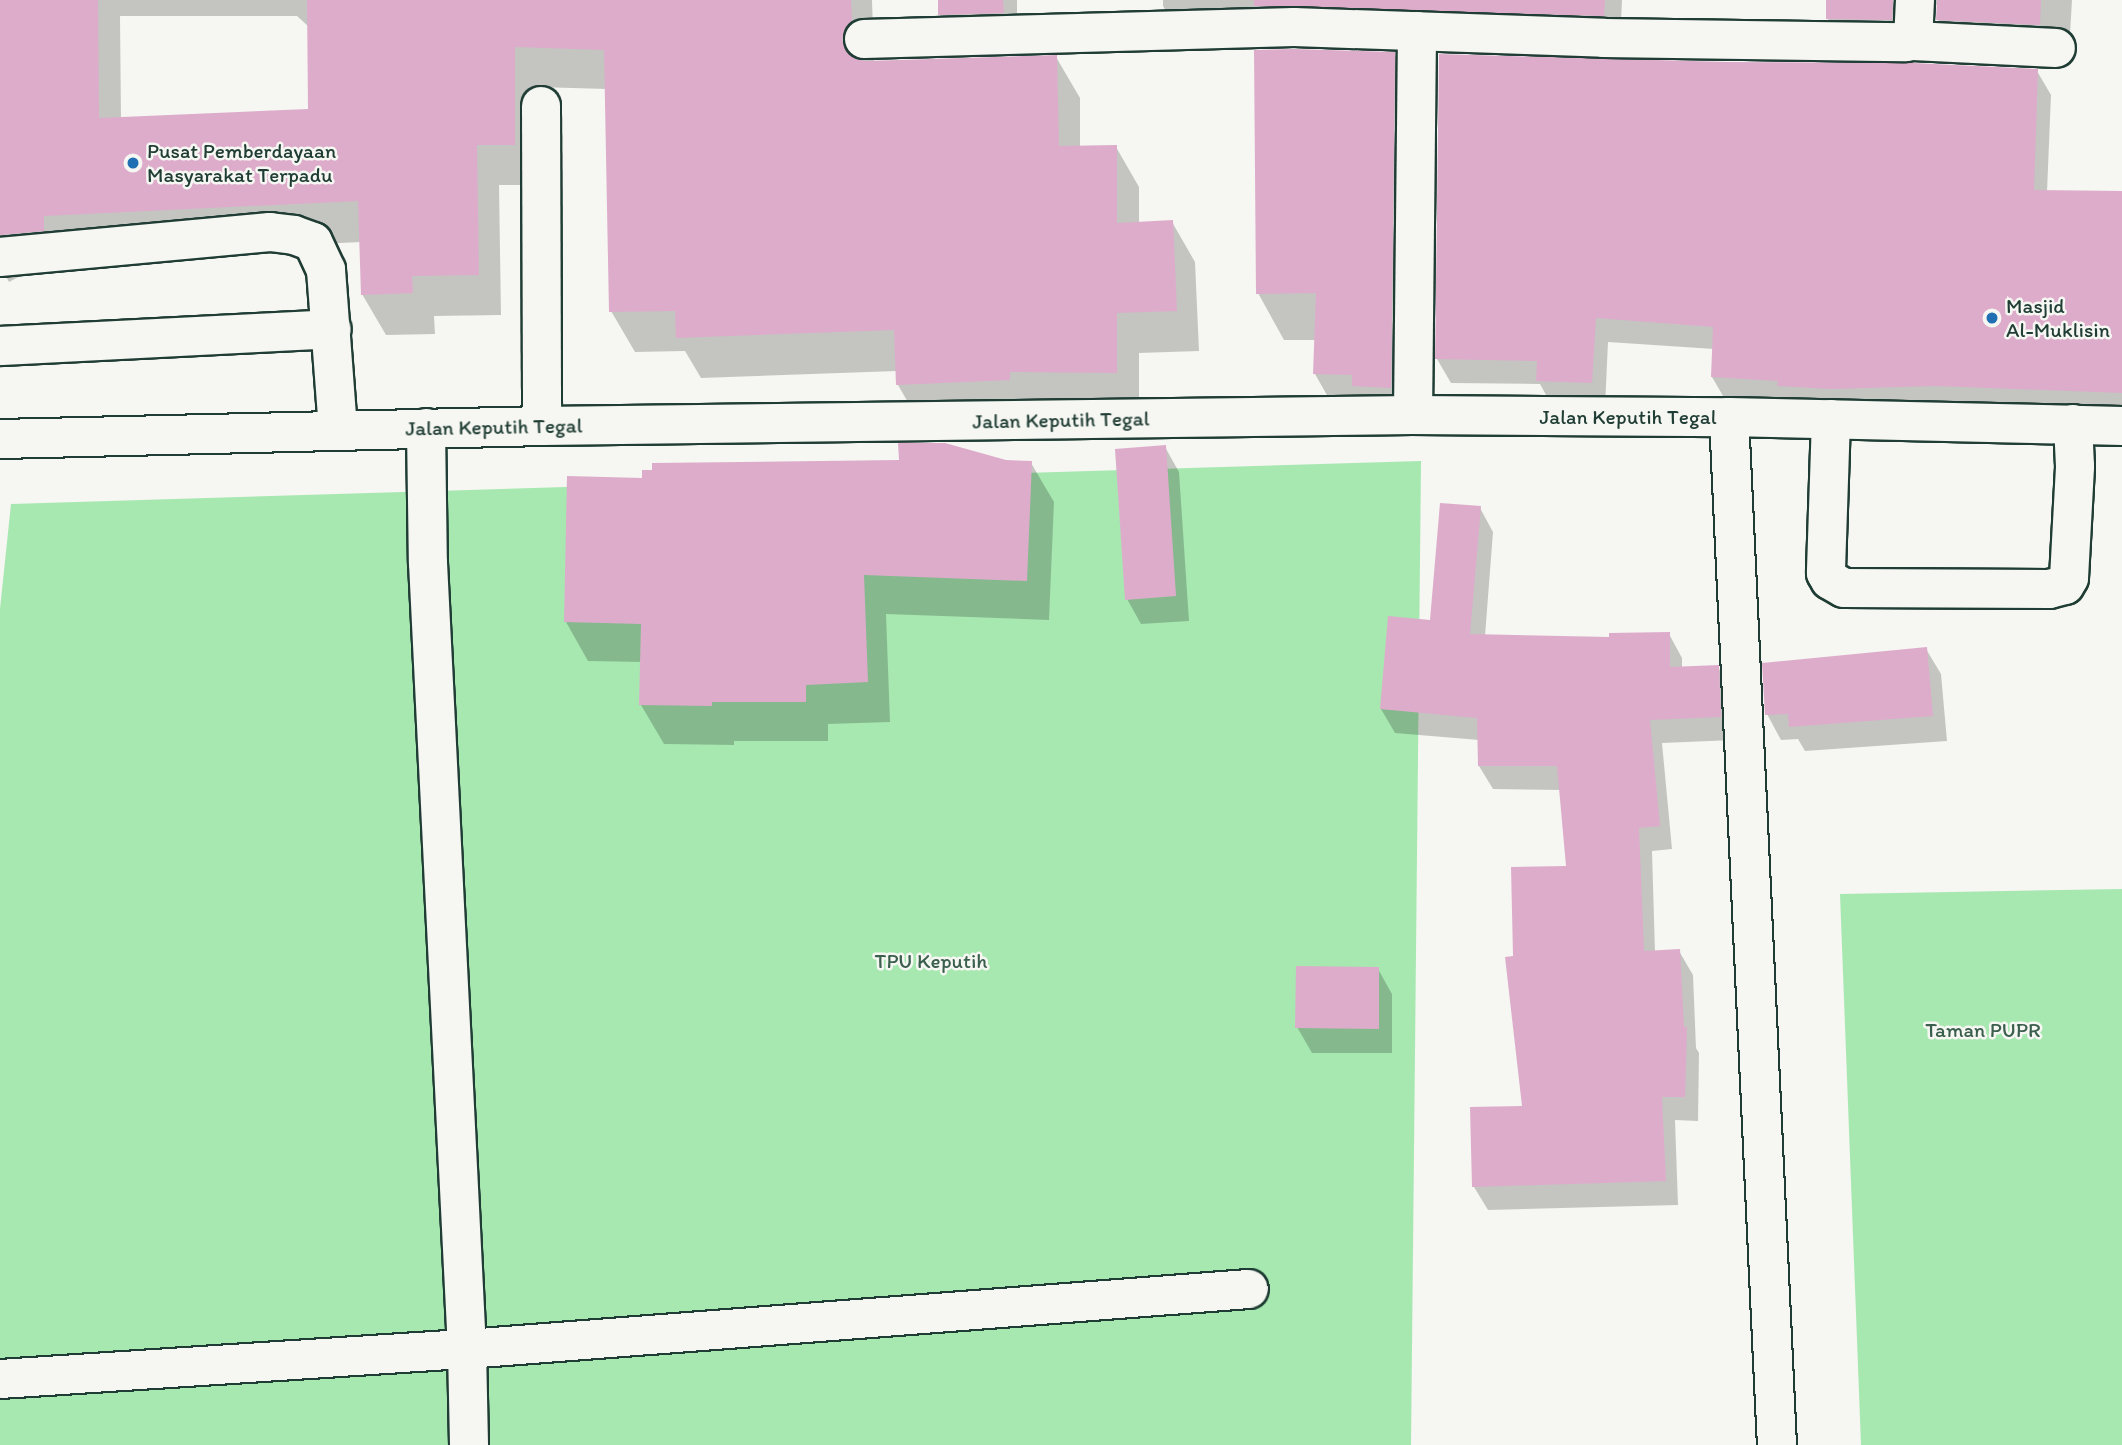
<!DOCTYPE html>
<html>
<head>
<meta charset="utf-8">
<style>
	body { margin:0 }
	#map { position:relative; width:2122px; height:1445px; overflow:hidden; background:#f6f6f2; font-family:Itim,sans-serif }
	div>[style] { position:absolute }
	.green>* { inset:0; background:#a7e8b1 }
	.shadow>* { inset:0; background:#0003 }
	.building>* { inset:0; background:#ddaccb }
	.roads { filter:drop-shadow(2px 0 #1f3d34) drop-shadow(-2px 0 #1f3d34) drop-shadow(0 2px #1f3d34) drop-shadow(0 -2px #1f3d34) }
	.minor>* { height:38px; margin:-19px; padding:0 19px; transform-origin:19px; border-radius:19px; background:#f6f6f2 }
	.major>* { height:38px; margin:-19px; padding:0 19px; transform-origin:19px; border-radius:19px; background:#f6f6f2 }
	.dots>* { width:19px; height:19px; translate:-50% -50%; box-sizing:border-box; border:4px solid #f6f6f2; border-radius:50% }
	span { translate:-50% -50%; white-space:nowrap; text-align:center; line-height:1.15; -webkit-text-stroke:5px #f6f6f2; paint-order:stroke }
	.poi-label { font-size:21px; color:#1f3d34 }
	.left { translate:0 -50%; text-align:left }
	.street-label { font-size:21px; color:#1f3d34 }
	.park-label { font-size:21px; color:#3a5f4d }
</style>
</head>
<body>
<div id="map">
	<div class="green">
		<i style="clip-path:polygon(1421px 461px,1411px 1445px,0 1445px,0 609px,11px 504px)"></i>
		<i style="clip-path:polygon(2122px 889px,2122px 1445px,1861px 1445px,1840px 894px)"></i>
	</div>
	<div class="shadow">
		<i style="clip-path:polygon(evenodd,0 0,872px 0,874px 62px,1056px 57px,1080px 98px,1080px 147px,1116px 147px,1139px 187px,1139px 223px,1172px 222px,1195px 262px,1199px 351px,1139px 353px,1139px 413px,921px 425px,898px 385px,897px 371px,701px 378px,685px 351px,635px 352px,611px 311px,607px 89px,537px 87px,538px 185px,499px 185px,501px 315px,434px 316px,435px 334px,386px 335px,362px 294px,361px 242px,67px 256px,67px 271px,22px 275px,9px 282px,0 265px,0 0,120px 16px,297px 16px,309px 27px,310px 111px,121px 119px,120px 16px)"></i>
		<i style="clip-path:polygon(940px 0,1017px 0,1017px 38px,955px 40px,940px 15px)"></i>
		<i style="clip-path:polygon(1163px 0,1622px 0,1620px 44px,1180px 34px,1163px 6px)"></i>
		<i style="clip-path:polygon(1827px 0,2072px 0,2069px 51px,1952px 45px,1938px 20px,1937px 5px,1931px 3px,1906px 45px,1842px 44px,1828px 19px)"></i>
		<i style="clip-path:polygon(1394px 54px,1421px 101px,1417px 434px,1341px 420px,1315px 374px,1316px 340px,1284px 340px,1258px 293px)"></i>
		<i style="clip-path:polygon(2037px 71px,2051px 95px,2047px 192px,2122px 193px,2122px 416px,1726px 401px,1712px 377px,1714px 349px,1608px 342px,1605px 407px,1551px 404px,1540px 384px,1451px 383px,1437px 359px)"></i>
		<i style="clip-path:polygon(1165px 447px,1179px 472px,1189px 621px,1141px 624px,1127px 599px)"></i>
		<i style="clip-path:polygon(1006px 462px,1031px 463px,1054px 502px,1049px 620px,886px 614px,890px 722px,828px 724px,828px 741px,734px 741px,734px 745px,664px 744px,641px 705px,642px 662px,588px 661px,566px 622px,644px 479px)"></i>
		<i style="clip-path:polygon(1480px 508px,1493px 532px,1485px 636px,1611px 639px,1669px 634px,1682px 658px,1682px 668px,1718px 667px,1731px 691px,1734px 740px,1662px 743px,1672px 849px,1652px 851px,1655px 952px,1679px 951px,1693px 975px,1696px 1048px,1699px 1053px,1698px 1121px,1675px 1120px,1678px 1205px,1488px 1210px,1474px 1187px,1523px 1108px,1515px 958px,1568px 867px,1561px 790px,1493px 789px,1479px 766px,1479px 740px,1395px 733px,1381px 709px,1431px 622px)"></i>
		<i style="clip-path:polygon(1926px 649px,1941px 674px,1947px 741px,1805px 751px,1798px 739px,1781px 740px,1767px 714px)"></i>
		<i style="clip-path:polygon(1378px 969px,1392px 994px,1392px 1053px,1312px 1053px,1297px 1027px)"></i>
	</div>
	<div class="building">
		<i style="clip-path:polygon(0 0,98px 0,99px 118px,308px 109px,307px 0,851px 0,852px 21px,845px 29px,842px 40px,846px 51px,854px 58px,865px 61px,1057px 55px,1059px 146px,1117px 145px,1117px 223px,1173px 220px,1177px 311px,1117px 313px,1117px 373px,1010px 372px,1010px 380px,896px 385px,894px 330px,676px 338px,675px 311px,609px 312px,604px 50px,515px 47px,515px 145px,477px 145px,479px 275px,412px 276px,413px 293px,361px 295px,358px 201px,44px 216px,44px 231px,0 235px)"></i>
		<i style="clip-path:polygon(938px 0,1003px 0,1004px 13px,938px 15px)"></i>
		<i style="clip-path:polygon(1254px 0,1605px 0,1604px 16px,1254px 6px)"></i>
		<i style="clip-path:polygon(1826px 0,1893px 0,1892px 20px,1826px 19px)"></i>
		<i style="clip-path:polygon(1937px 0,2041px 0,2040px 25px,1936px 20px)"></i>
		<i style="clip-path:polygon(1294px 49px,1395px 52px,1391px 388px,1352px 386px,1352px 375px,1313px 374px,1316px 293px,1256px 294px,1254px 50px)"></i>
		<i style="clip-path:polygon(1439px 54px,1727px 62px,1914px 63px,2038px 69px,2034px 190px,2122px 191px,2122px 393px,1936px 386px,1831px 389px,1777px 386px,1778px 381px,1711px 377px,1713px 327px,1596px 318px,1592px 383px,1536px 381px,1537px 361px,1435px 359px)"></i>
		<i style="clip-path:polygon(898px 443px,945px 443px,1006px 460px,1032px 461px,1027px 581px,864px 575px,868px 682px,806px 685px,806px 702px,712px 702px,712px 706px,639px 705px,641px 624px,564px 622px,567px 476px,642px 478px,642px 470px,652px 470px,652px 463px,899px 460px)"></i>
		<i style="clip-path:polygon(1166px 445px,1176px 596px,1125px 600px,1115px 449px)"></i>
		<i style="clip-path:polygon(1440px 503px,1481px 506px,1470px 634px,1609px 637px,1609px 633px,1670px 632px,1670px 667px,1719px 665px,1721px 717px,1650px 720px,1660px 826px,1639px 828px,1644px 951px,1680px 949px,1684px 1027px,1687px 1027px,1685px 1097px,1662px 1097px,1666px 1181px,1472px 1187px,1470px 1107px,1522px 1106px,1505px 957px,1513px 956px,1511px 867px,1566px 866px,1557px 766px,1478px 766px,1477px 718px,1380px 709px,1388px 616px,1430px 620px)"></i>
		<i style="clip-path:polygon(1927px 647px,1933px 716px,1789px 727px,1788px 714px,1765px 715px,1762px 663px)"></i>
		<i style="clip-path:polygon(1296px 966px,1379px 967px,1379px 1029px,1295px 1028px)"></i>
	</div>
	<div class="roads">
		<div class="minor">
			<i style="left:864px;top:39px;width:430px;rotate:-1.6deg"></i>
			<i style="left:1294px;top:27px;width:310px;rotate:2deg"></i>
			<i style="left:1604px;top:38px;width:302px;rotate:0.8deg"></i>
			<i style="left:1906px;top:42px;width:7px;rotate:-8deg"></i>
			<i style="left:1913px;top:41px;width:41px;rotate:-87.2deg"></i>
			<i style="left:1913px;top:41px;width:143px;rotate:2.8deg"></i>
			<i style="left:541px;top:106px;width:320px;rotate:89.8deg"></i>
			<i style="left:0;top:257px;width:271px;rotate:-5.3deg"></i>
			<i style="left:270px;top:232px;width:24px;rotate:7deg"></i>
			<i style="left:294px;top:235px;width:20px;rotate:20deg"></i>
			<i style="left:313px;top:242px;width:31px;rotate:65deg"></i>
			<i style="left:326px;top:270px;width:161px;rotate:85.7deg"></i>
			<i style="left:0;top:346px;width:332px;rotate:-2.9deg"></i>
			<i style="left:1413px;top:415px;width:384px;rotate:-89.4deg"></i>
			<i style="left:1729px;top:417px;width:1029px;rotate:87.33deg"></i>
			<i style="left:1831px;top:419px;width:154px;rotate:91.9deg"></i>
			<i style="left:1826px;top:573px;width:8px;rotate:60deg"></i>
			<i style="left:1830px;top:580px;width:16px;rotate:30deg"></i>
			<i style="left:1844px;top:588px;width:205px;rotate:0.3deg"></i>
			<i style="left:2049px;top:589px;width:16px;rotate:-14deg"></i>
			<i style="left:2065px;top:585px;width:8px;rotate:-60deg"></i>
			<i style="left:2069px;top:578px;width:112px;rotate:-86.9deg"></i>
			<i style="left:2075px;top:466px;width:42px;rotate:-92.7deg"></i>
			<i style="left:426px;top:428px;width:135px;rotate:89.2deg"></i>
			<i style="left:428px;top:563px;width:787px;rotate:87.16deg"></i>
			<i style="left:467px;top:1349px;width:96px;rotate:88.8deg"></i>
			<i style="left:0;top:1379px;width:468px;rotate:-3.7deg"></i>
			<i style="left:467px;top:1349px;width:784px;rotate:-4.39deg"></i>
		</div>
		<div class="major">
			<i style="left:0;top:439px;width:542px;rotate:-1.37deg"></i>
			<i style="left:542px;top:426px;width:871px;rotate:-0.72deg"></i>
			<i style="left:1413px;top:415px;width:316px;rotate:0.4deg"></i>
			<i style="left:1729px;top:417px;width:393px;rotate:1.3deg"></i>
		</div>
	</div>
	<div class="dots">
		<i style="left:133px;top:163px;background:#1f6fb2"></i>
		<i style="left:1992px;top:318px;background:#1f6fb2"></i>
	</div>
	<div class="poi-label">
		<span class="left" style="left:147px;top:163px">Pusat Pemberdayaan<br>Masyarakat Terpadu</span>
		<span class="left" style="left:2006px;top:318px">Masjid<br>Al-Muklisin</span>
	</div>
	<div class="street-label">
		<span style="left:1628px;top:417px">Jalan Keputih Tegal</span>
		<span style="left:1061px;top:420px;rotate:-1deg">Jalan Keputih Tegal</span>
		<span style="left:494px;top:427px;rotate:-1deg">Jalan Keputih Tegal</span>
	</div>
	<div class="park-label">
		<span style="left:931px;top:961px">TPU Keputih</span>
		<span style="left:1983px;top:1030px">Taman PUPR</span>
	</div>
</div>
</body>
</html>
